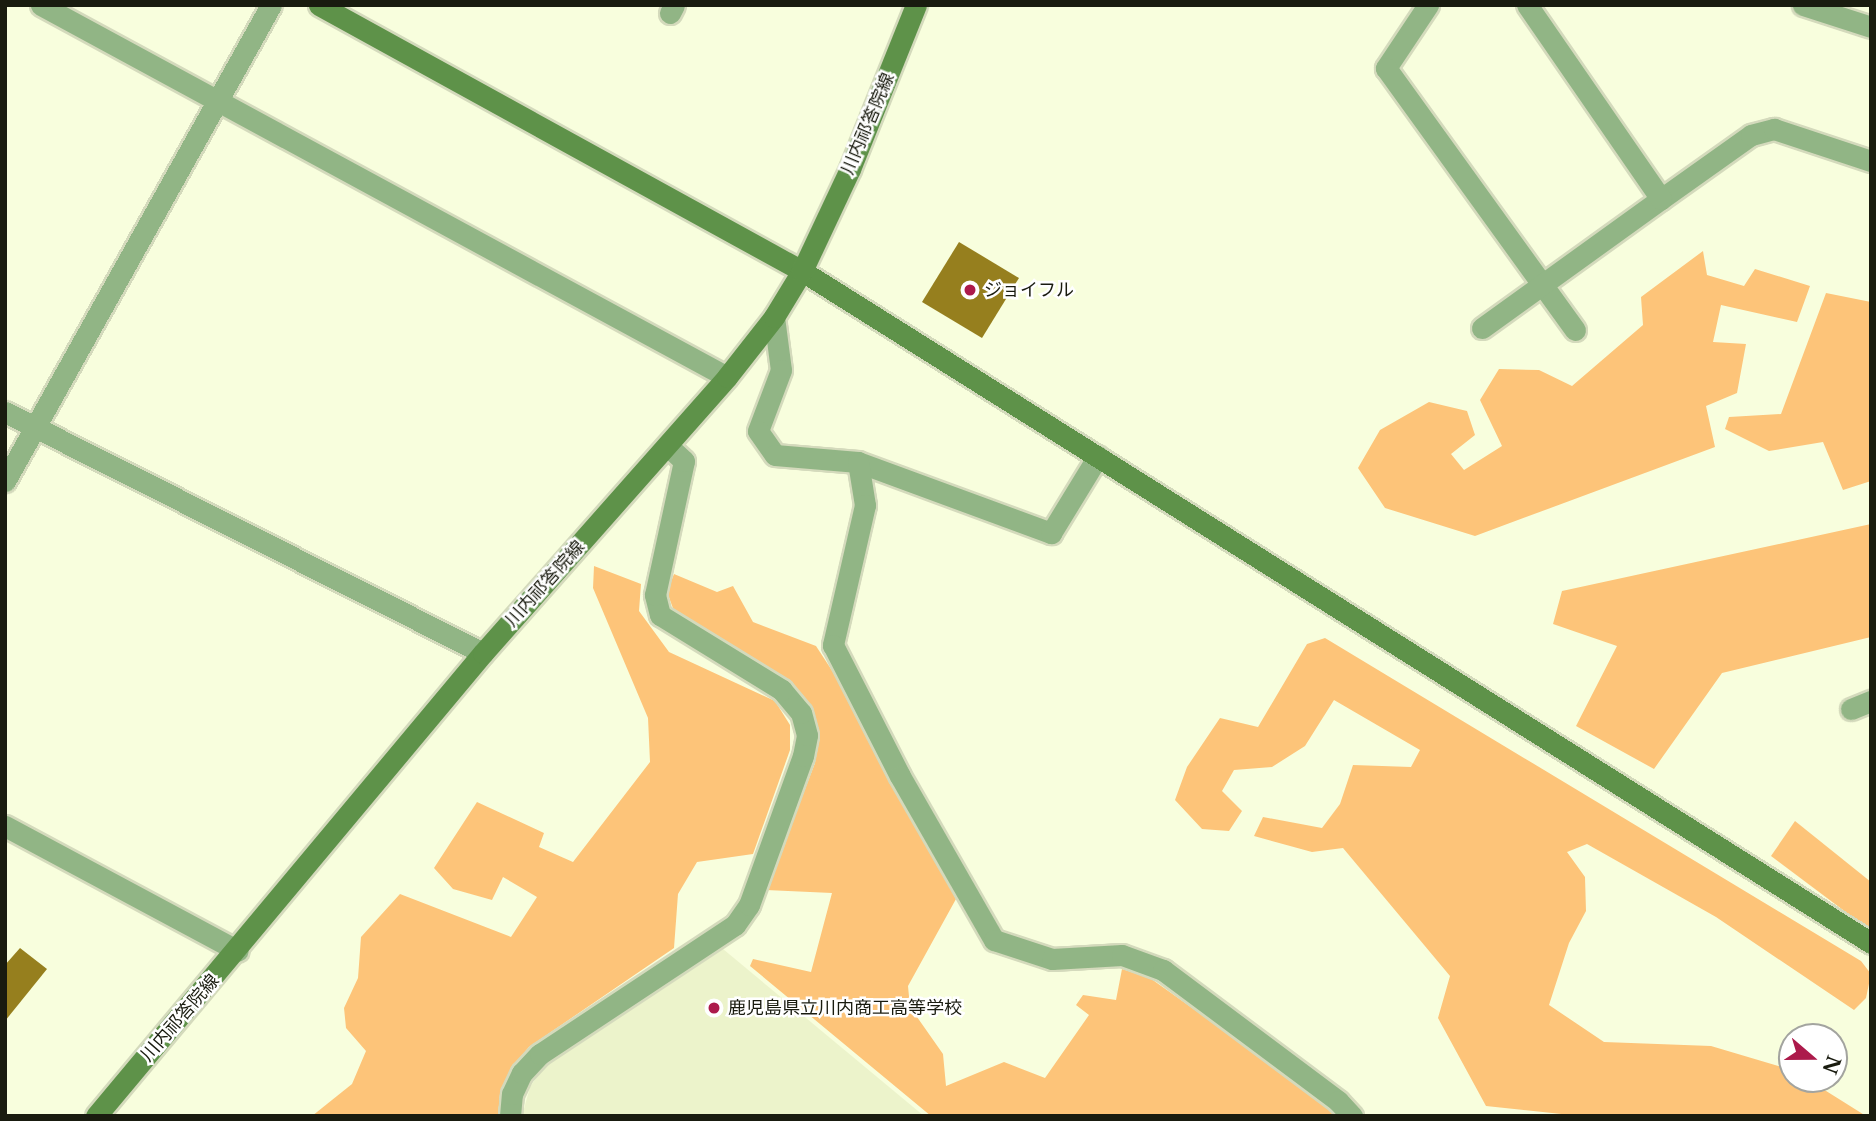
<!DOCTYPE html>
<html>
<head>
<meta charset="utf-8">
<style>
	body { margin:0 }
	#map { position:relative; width:1876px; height:1121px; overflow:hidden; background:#f8fedd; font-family:"Libre Baskerville","Noto Sans JP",serif }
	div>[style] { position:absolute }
	.built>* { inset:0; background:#ecf3cb }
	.green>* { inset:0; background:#fdc479 }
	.building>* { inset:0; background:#967f1e }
	.roads { filter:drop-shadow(2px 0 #d4dabc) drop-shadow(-2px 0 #d4dabc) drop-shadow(0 2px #d4dabc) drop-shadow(0 -2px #d4dabc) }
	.street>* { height:21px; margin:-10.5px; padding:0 10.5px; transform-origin:10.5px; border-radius:10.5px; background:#91b585 }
	.secondary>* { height:21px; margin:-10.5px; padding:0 10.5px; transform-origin:10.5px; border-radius:10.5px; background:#5e9249 }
	.dots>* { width:19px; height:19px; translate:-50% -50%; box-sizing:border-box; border:4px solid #fff; border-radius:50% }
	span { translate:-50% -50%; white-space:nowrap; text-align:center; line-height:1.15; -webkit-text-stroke:5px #fff; paint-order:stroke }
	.street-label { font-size:18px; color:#191b0f }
	.poi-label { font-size:18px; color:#191b0f }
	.left { translate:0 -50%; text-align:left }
	.frame { position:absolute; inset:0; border:7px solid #191b0f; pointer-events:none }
	.north { position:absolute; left:1778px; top:1023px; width:70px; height:70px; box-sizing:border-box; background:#fff; border:2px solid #a3a49f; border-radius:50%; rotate:110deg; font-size:19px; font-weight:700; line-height:28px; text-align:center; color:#191b0f }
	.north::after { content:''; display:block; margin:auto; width:24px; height:32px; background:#ac1a4b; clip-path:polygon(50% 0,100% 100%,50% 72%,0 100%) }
</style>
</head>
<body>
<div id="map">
	<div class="built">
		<i style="clip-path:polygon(723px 949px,924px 1116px,522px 1116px,530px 1087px,543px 1068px)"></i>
	</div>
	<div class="green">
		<i style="clip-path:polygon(1703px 251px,1707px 275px,1744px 286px,1755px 269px,1810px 286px,1797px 322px,1721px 305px,1713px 342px,1746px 344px,1737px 393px,1706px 406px,1715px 447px,1475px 536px,1385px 508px,1358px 468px,1380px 430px,1429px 402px,1467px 411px,1475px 435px,1451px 454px,1464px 470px,1502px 446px,1480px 400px,1499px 369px,1539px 370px,1572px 386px,1643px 325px,1641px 297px)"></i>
		<i style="clip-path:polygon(1826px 293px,1871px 302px,1871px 481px,1843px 490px,1823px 442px,1769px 451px,1725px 429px,1729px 417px,1781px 414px)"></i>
		<i style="clip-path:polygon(1871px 524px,1871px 637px,1722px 673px,1654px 769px,1576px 726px,1617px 646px,1553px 624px,1562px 591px)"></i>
		<i style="clip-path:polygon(594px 566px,641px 584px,639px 611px,669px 652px,775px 701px,790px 725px,790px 750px,753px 854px,697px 862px,678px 894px,674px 948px,529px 1047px,512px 1067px,500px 1094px,498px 1116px,312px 1116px,352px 1084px,366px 1051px,346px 1028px,344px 1008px,358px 978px,361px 937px,400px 894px,511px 937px,537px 897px,503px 877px,492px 900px,453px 889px,434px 868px,477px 802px,544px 833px,539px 847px,573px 862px,650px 762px,648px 718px,593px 588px)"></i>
		<i style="clip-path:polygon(674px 574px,717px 592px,733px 586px,753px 622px,816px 646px,861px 715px,956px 899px,908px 986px,910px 1007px,943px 1054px,946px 1086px,1004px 1062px,1045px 1078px,1089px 1015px,1076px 1005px,1083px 995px,1116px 1000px,1122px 969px,1150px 978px,1323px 1101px,1336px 1116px,931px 1116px,750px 966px,753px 959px,811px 972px,832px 893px,766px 890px,815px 763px,818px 733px,811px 708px,789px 683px,674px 611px,667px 592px)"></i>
		<i style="clip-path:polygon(1325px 638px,1861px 961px,1871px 974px,1866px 998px,1854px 1010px,1716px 917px,1587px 844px,1567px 852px,1585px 877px,1586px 911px,1569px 943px,1549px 1005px,1604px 1042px,1711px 1046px,1792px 1070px,1792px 1079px,1807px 1079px,1866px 1116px,1580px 1116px,1486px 1106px,1438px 1018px,1450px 976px,1343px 848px,1312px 852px,1254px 836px,1263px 817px,1322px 828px,1340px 804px,1353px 765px,1411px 767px,1420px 750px,1334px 700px,1305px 746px,1272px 767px,1234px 770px,1222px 791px,1242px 811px,1229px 831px,1202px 829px,1175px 800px,1187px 767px,1220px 718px,1258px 727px,1307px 644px)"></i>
		<i style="clip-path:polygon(1795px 821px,1871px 882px,1871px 931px,1771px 856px)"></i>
	</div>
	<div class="building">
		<i style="clip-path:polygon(959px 242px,1019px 278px,982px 338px,922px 302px)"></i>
		<i style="clip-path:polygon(20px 948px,47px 969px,5px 1021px,5px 965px)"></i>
	</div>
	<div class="roads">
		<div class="street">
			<i style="left:41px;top:5px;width:780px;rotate:28.47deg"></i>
			<i style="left:1428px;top:5px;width:76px;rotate:123.7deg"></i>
			<i style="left:1386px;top:68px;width:323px;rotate:54.2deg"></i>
			<i style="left:1803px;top:5px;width:71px;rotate:17.9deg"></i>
			<i style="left:670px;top:13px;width:9px;rotate:-63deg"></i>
			<i style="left:1661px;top:199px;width:110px;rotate:-35.4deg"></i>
			<i style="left:1751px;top:135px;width:24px;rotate:-15deg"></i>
			<i style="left:1774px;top:129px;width:102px;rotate:18.3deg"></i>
			<i style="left:774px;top:317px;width:53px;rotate:82.5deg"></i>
			<i style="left:781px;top:370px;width:65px;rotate:110.7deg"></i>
			<i style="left:758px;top:431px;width:29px;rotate:55deg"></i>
			<i style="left:775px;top:455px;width:83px;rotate:4.8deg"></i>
			<i style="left:858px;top:462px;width:206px;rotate:20.2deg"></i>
			<i style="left:1051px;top:533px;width:90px;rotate:-58.6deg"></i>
			<i style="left:1482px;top:328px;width:221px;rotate:-35.8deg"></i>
			<i style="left:1661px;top:199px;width:236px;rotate:-124.6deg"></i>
			<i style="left:5px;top:412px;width:535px;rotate:26.76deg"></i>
			<i style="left:858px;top:462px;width:44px;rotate:80.8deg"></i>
			<i style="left:865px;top:505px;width:144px;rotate:102.9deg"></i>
			<i style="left:833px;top:645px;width:147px;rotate:62.9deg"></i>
			<i style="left:900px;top:776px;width:189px;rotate:60.2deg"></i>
			<i style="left:994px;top:940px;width:61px;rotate:18.1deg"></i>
			<i style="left:1052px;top:959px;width:70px;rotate:-3.3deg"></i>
			<i style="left:1122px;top:955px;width:44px;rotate:20.1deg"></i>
			<i style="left:1163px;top:970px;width:219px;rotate:36.8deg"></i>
			<i style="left:1338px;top:1101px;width:21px;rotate:47deg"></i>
			<i style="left:5px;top:481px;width:545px;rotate:-60.8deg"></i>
			<i style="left:1851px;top:709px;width:22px;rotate:-22deg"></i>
			<i style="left:5px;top:826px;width:264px;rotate:28.2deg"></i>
			<i style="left:510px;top:1116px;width:22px;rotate:-85deg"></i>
			<i style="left:512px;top:1094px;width:23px;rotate:-65deg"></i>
			<i style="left:522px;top:1073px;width:26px;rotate:-47deg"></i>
			<i style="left:540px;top:1054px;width:234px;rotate:-33.5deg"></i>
			<i style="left:735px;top:925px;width:24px;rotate:-55deg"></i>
			<i style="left:749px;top:905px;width:158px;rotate:-70.1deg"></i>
			<i style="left:803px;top:756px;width:21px;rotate:-79deg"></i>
			<i style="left:807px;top:735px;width:23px;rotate:-105deg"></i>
			<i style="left:801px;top:713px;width:30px;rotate:-130deg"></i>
			<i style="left:782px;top:690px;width:143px;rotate:-148.4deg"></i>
			<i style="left:660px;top:615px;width:21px;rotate:-104deg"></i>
			<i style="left:655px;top:595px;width:137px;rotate:-77.8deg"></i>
			<i style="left:684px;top:461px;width:22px;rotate:-137deg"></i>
		</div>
		<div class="secondary">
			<i style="left:319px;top:5px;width:551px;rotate:28.84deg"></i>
			<i style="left:802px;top:271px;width:1263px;rotate:32.15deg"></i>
			<i style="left:96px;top:1116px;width:603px;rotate:-50.11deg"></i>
			<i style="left:483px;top:653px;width:368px;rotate:-48.5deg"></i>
			<i style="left:727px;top:377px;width:76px;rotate:-51.9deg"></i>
			<i style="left:774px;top:317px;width:54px;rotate:-58.7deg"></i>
			<i style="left:802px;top:271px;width:113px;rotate:-64.8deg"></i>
			<i style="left:850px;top:169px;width:177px;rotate:-68.1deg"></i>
		</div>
	</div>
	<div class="dots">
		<i style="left:970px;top:290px;background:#ac1a4b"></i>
		<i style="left:714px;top:1008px;background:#ac1a4b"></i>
	</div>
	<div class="street-label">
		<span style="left:868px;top:124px;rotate:-67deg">川内祁答院線</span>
		<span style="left:545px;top:584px;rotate:-48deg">川内祁答院線</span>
		<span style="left:180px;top:1018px;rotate:-49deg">川内祁答院線</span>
	</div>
	<div class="poi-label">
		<span class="left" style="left:984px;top:290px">ジョイフル</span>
		<span class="left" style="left:728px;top:1008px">鹿児島県立川内商工高等学校</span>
	</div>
	<div class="frame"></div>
	<div class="north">N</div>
</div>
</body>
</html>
